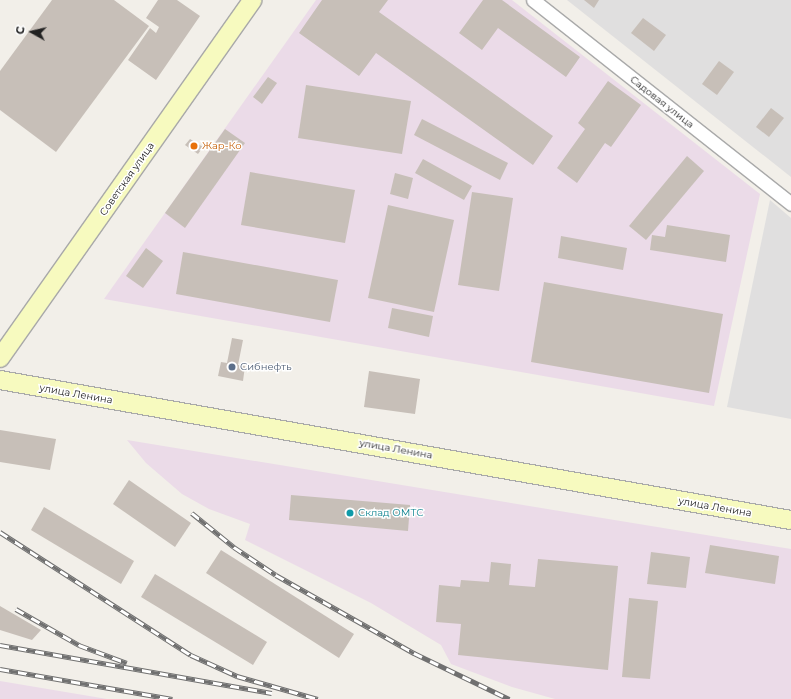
<!DOCTYPE html>
<html>
<head>
<meta charset="utf-8">
<style>
	body { margin:0 }
	#map { position:relative; width:791px; height:699px; overflow:hidden; background:#f2efe9; font-family:Montserrat,sans-serif }
	div>[style] { position:absolute }
	.residential>* { inset:0; background:#e0dfdf }
	.industrial>* { inset:0; background:#ebdbe8 }
	.building>* { inset:0; background:#c7bfb8 }
	.roads { filter:drop-shadow(1px 0 #a9a9a9) drop-shadow(-1px 0 #a9a9a9) drop-shadow(0 1px #a9a9a9) drop-shadow(0 -1px #a9a9a9) }
	.street>* { height:13px; margin:-6.5px; padding:0 6.5px; transform-origin:6.5px; border-radius:6.5px; background:#fff }
	.secondary>* { height:18px; margin:-9px; padding:0 9px; transform-origin:9px; border-radius:9px; background:#f7fabf }
	.rail>* { height:4.5px; margin-top:-2.25px; transform-origin:0; background:repeating-linear-gradient(90deg,#fff 0 9px,#707070 0 18px); box-sizing:border-box; border-block:1px solid #707070 }
	.dots>* { width:11px; height:11px; translate:-50% -50%; box-sizing:border-box; border:2px solid #fff; border-radius:50% }
	span { translate:-50% -50%; white-space:nowrap; text-align:center; line-height:1.15; -webkit-text-stroke:3px #fff; paint-order:stroke }
	.street-label { font-size:10px; color:#222 }
	.food-label { font-size:10px; color:#c56008 }
	.left { translate:0 -50%; text-align:left }
	.service-label { font-size:10px; color:#4e5e75 }
	.culture-label { font-size:10px; color:#0d838f }
	.north { position:absolute; left:12px; top:12px; width:40px; height:40px; -webkit-text-stroke:3px #fff; paint-order:stroke; rotate:278deg; font-size:11px; font-weight:700; line-height:16px; text-align:center; color:#222 }
	.north::after { content:''; display:block; margin:auto; width:14px; height:18px; background:#222; clip-path:polygon(50% 0,100% 100%,50% 72%,0 100%) }
</style>
</head>
<body>
<div id="map">
	<div class="residential">
		<i style="clip-path:polygon(567px 0,791px 0,791px 177px)"></i>
		<i style="clip-path:polygon(770px 200px,791px 218px,791px 419px,727px 407px)"></i>
	</div>
	<div class="industrial">
		<i style="clip-path:polygon(316px 0,512px 0,760px 194px,714px 406px,104px 299px)"></i>
		<i style="clip-path:polygon(127px 440px,791px 549px,791px 699px,555px 699px,512px 687px,451px 664px,441px 645px,371px 603px,245px 540px,250px 524px,209px 509px,182px 494px,146px 463px)"></i>
		<i style="clip-path:polygon(0 681px,107px 699px,0 699px)"></i>
	</div>
	<div class="building">
		<i style="clip-path:polygon(52px 0,114px 0,149px 26px,56px 152px,0 110px,0 71px)"></i>
		<i style="clip-path:polygon(158px 0,177px 0,200px 16px,156px 80px,128px 60px,150px 28px,156px 33px,159px 27px,146px 18px)"></i>
		<i style="clip-path:polygon(322px 0,388px 0,379px 12px,553px 136px,533px 165px,376px 53px,359px 76px,299px 33px)"></i>
		<i style="clip-path:polygon(483px 0,502px 0,580px 57px,566px 77px,498px 28px,482px 50px,459px 33px)"></i>
		<i style="clip-path:polygon(584px 0,599px 0,594px 8px)"></i>
		<i style="clip-path:polygon(643px 18px,666px 35px,654px 51px,631px 33px)"></i>
		<i style="clip-path:polygon(719px 61px,734px 72px,717px 95px,702px 84px)"></i>
		<i style="clip-path:polygon(268px 77px,277px 83px,262px 104px,253px 97px)"></i>
		<i style="clip-path:polygon(608px 81px,641px 105px,611px 147px,605px 143px,577px 183px,557px 168px,585px 129px,578px 123px)"></i>
		<i style="clip-path:polygon(306px 85px,411px 101px,402px 154px,298px 138px)"></i>
		<i style="clip-path:polygon(771px 108px,784px 118px,769px 137px,756px 127px)"></i>
		<i style="clip-path:polygon(422px 119px,508px 163px,500px 180px,414px 135px)"></i>
		<i style="clip-path:polygon(225px 129px,245px 143px,185px 228px,165px 213px)"></i>
		<i style="clip-path:polygon(190px 139px,203px 147px,198px 154px,185px 145px)"></i>
		<i style="clip-path:polygon(687px 156px,704px 171px,646px 240px,629px 226px)"></i>
		<i style="clip-path:polygon(423px 159px,472px 186px,464px 200px,415px 173px)"></i>
		<i style="clip-path:polygon(250px 172px,355px 190px,345px 243px,241px 225px)"></i>
		<i style="clip-path:polygon(395px 173px,413px 178px,408px 199px,390px 194px)"></i>
		<i style="clip-path:polygon(472px 192px,513px 198px,499px 291px,458px 285px)"></i>
		<i style="clip-path:polygon(388px 205px,454px 220px,434px 312px,368px 298px)"></i>
		<i style="clip-path:polygon(667px 225px,730px 235px,726px 262px,650px 250px,652px 235px,665px 237px)"></i>
		<i style="clip-path:polygon(561px 236px,627px 248px,623px 270px,558px 258px)"></i>
		<i style="clip-path:polygon(146px 248px,163px 261px,143px 288px,126px 276px)"></i>
		<i style="clip-path:polygon(183px 252px,338px 280px,330px 322px,176px 294px)"></i>
		<i style="clip-path:polygon(544px 282px,723px 314px,709px 393px,531px 362px)"></i>
		<i style="clip-path:polygon(392px 308px,433px 316px,429px 337px,388px 328px)"></i>
		<i style="clip-path:polygon(232px 338px,243px 340px,238px 365px,245px 366px,243px 381px,218px 376px,221px 362px,227px 363px)"></i>
		<i style="clip-path:polygon(369px 371px,420px 379px,415px 414px,364px 407px)"></i>
		<i style="clip-path:polygon(0 430px,56px 439px,50px 470px,0 462px)"></i>
		<i style="clip-path:polygon(129px 480px,191px 523px,175px 547px,113px 504px)"></i>
		<i style="clip-path:polygon(291px 495px,410px 505px,408px 531px,289px 520px)"></i>
		<i style="clip-path:polygon(44px 507px,134px 561px,121px 584px,31px 530px)"></i>
		<i style="clip-path:polygon(710px 545px,779px 556px,775px 584px,705px 573px)"></i>
		<i style="clip-path:polygon(221px 550px,354px 634px,339px 658px,206px 573px)"></i>
		<i style="clip-path:polygon(651px 552px,690px 557px,686px 588px,647px 584px)"></i>
		<i style="clip-path:polygon(538px 559px,618px 566px,608px 670px,458px 655px,461px 624px,436px 622px,439px 585px,460px 587px,461px 580px,489px 582px,491px 562px,511px 564px,509px 585px,535px 587px)"></i>
		<i style="clip-path:polygon(155px 574px,267px 642px,253px 665px,141px 597px)"></i>
		<i style="clip-path:polygon(629px 598px,658px 601px,650px 679px,622px 677px)"></i>
		<i style="clip-path:polygon(0 606px,41px 630px,32px 640px,0 630px)"></i>
	</div>
	<div class="roads">
		<div class="street">
			<i style="left:533px;top:0;width:329px;rotate:38.3deg"></i>
		</div>
		<div class="secondary">
			<i style="left:0;top:358px;width:438px;rotate:-54.8deg"></i>
			<i style="left:0;top:380px;width:803px;rotate:10.04deg"></i>
		</div>
	</div>
	<div class="rail">
		<i style="left:192px;top:513px;width:54px;rotate:39deg"></i>
		<i style="left:234px;top:547px;width:50px;rotate:33.7deg"></i>
		<i style="left:276px;top:575px;width:159px;rotate:29.5deg"></i>
		<i style="left:414px;top:653px;width:106px;rotate:25.8deg"></i>
		<i style="left:0;top:532px;width:227px;rotate:32.8deg"></i>
		<i style="left:191px;top:655px;width:51px;rotate:24.5deg"></i>
		<i style="left:237px;top:676px;width:84px;rotate:15.9deg"></i>
		<i style="left:16px;top:609px;width:73px;rotate:29.7deg"></i>
		<i style="left:79px;top:645px;width:51px;rotate:20.6deg"></i>
		<i style="left:0;top:645px;width:276px;rotate:10deg"></i>
		<i style="left:0;top:669px;width:175px;rotate:9.9deg"></i>
	</div>
	<div class="dots">
		<i style="left:194px;top:146px;background:#e8710a"></i>
		<i style="left:232px;top:367px;background:#5c6f8a"></i>
		<i style="left:350px;top:513px;background:#0f9aa8"></i>
	</div>
	<div class="street-label">
		<span style="left:662px;top:102px;rotate:38deg">Садовая улица</span>
		<span style="left:127px;top:179px;rotate:-55deg">Советская улица</span>
		<span style="left:76px;top:394px;rotate:10deg">улица Ленина</span>
		<span style="left:396px;top:449px;rotate:10deg">улица Ленина</span>
		<span style="left:715px;top:507px;rotate:10deg">улица Ленина</span>
	</div>
	<div class="food-label">
		<span class="left" style="left:202px;top:146px">Жар-Ко</span>
	</div>
	<div class="service-label">
		<span class="left" style="left:240px;top:367px">Сибнефть</span>
	</div>
	<div class="culture-label">
		<span class="left" style="left:358px;top:513px">Склад ОМТС</span>
	</div>
	<div class="north">С</div>
</div>
</body>
</html>
